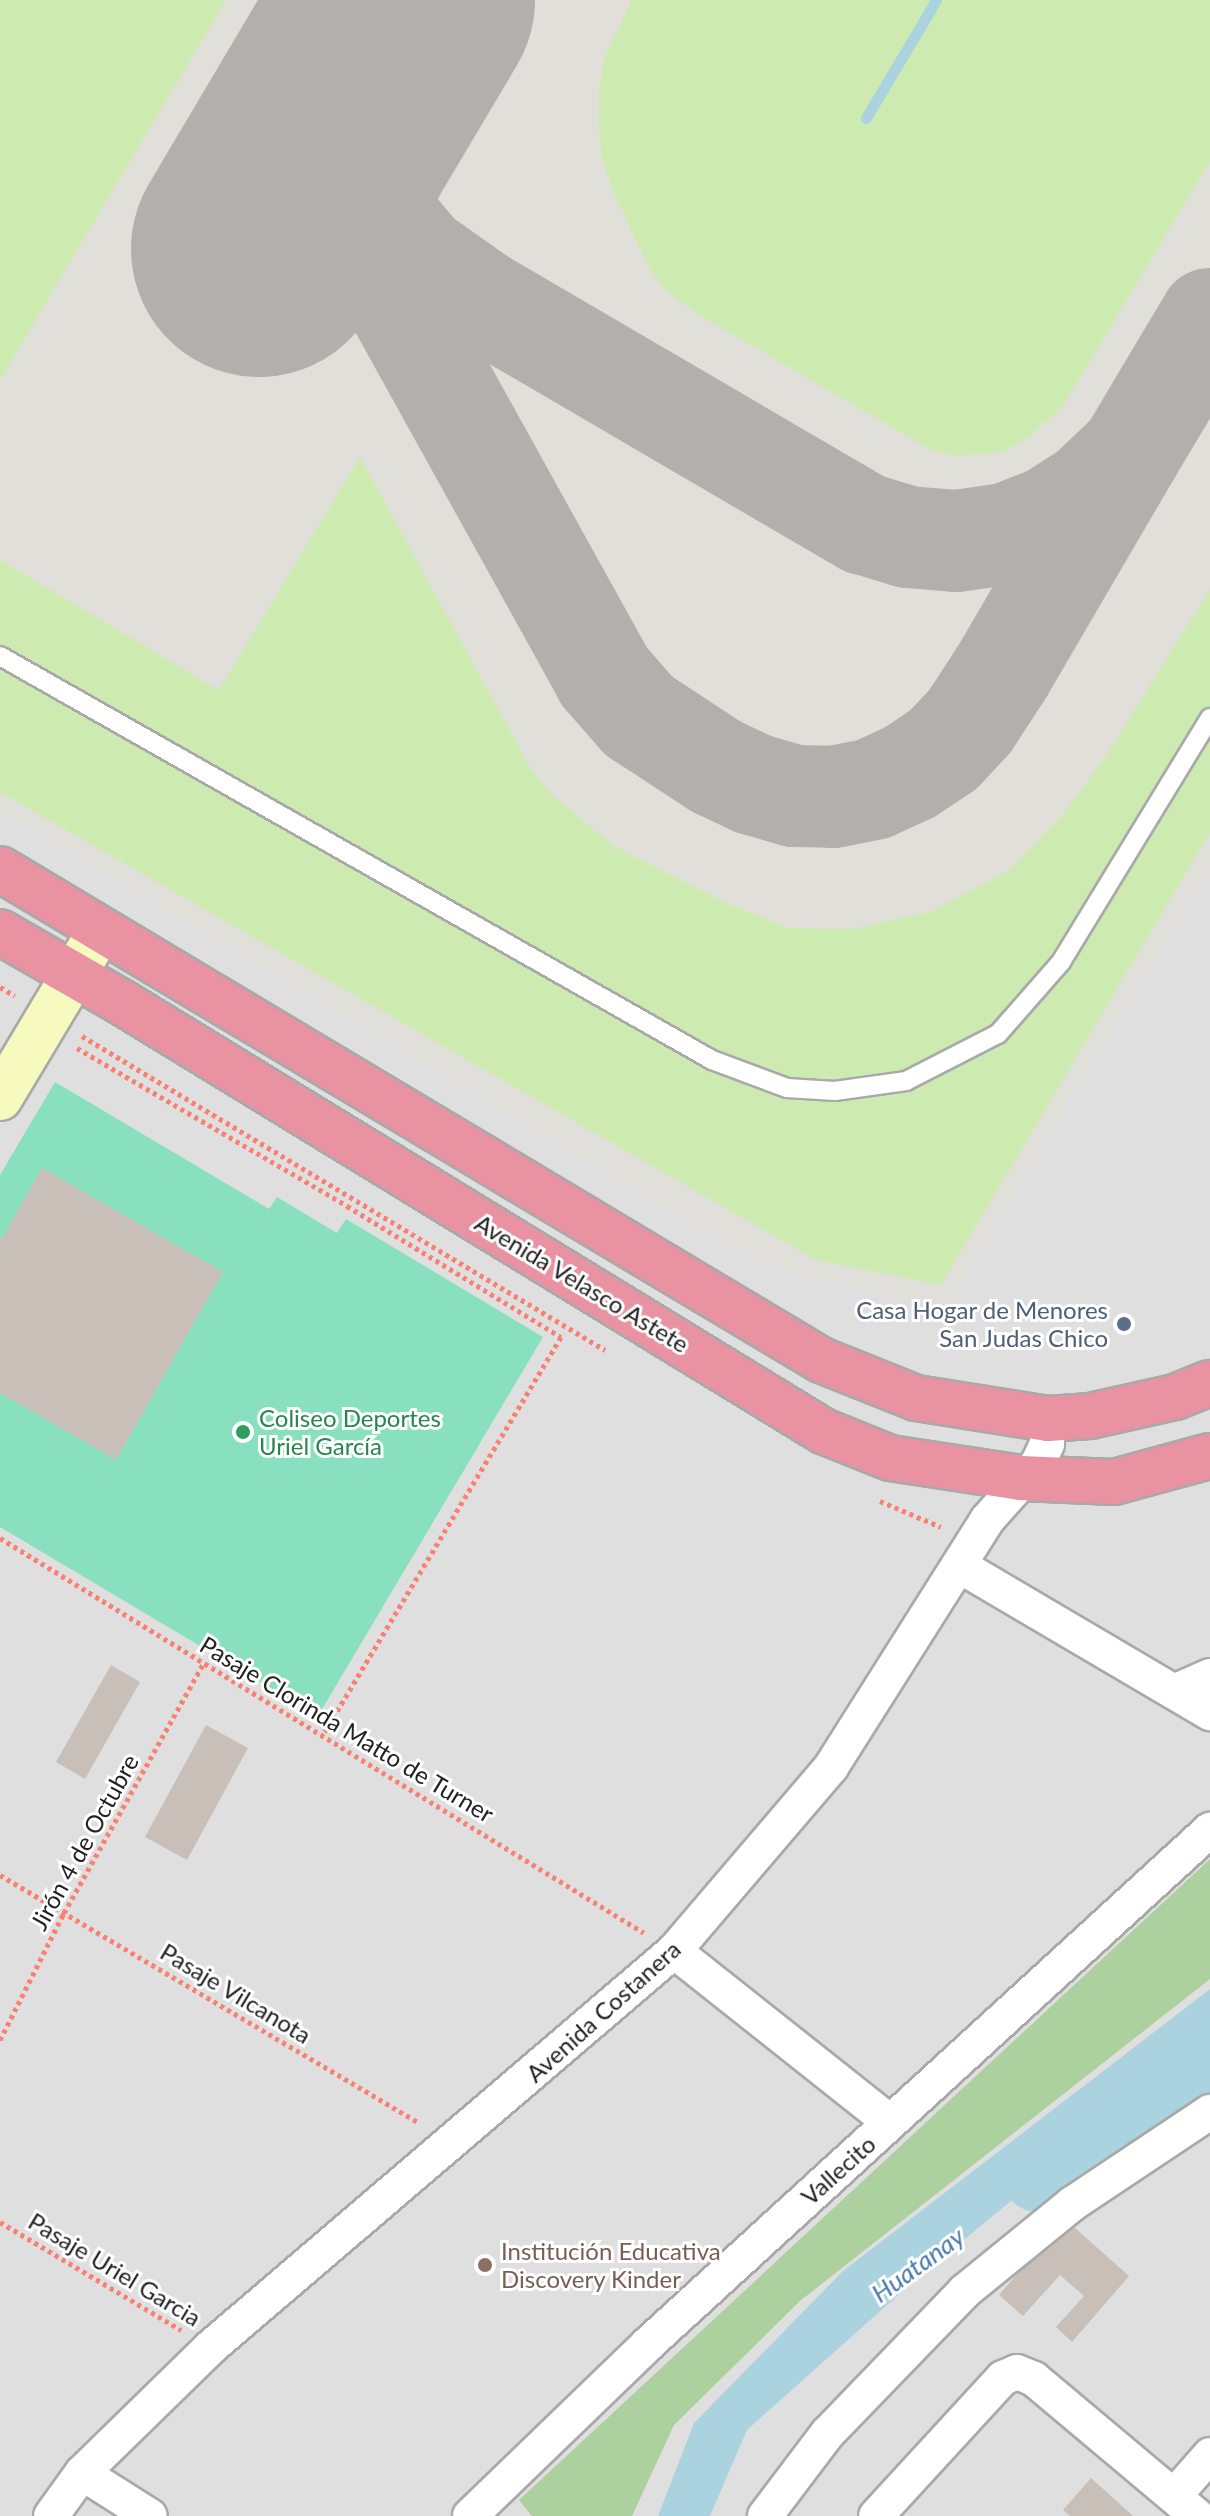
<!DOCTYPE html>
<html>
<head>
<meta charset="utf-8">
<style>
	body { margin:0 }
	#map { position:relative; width:1210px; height:2516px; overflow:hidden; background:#f2efe9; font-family:Lato,sans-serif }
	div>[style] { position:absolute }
	.residential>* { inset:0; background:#e0dfdf }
	.airport>* { inset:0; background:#e1dfda }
	.grass>* { inset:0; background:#cdebb0 }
	.forest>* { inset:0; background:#add19e }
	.pitch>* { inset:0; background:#88e0be }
	.water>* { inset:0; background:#aad3df }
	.stream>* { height:11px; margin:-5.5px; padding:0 5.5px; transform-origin:5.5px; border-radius:5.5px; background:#aad3df }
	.river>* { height:68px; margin:-34px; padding:0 34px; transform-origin:34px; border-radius:34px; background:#aad3df }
	.taxiway>* { height:102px; margin:-51px; padding:0 51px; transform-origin:51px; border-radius:51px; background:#b1b0ac }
	.runway>* { height:256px; margin:-128px; padding:0 128px; transform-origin:128px; border-radius:128px; background:#b1b0ac }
	.building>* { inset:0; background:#c7bfb8 }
	.path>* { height:5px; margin-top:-2.5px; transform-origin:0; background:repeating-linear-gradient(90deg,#fa8072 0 4px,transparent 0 8px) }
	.roads { filter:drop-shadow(2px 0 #a9a9a9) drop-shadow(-2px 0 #a9a9a9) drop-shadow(0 2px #a9a9a9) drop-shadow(0 -2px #a9a9a9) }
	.lane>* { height:18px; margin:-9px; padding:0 9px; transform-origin:9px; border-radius:9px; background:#fff }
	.street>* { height:34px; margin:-17px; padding:0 17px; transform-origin:17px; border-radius:17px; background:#fff }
	.secondary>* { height:44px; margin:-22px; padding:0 22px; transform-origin:22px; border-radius:22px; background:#f7fabf }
	.highway>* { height:44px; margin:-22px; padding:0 22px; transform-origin:22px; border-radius:22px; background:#e892a2 }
	.dots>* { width:22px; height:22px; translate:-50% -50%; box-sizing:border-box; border:4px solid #fff; border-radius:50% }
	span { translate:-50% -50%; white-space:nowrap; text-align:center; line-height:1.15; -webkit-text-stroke:6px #fff; paint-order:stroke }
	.street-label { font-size:24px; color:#222 }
	.service-label { font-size:24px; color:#4e5e75 }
	.right { translate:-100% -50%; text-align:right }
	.leisure-label { font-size:24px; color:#27864d }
	.left { translate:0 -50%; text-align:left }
	.education-label { font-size:24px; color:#785e54 }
	.water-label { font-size:26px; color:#4a7aab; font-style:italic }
</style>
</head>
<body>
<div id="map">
	<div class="residential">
		<i style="clip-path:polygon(0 0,1210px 0,1210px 2516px,0 2516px)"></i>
	</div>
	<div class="airport">
		<i style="clip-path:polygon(0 0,1210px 0,1210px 867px,947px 1307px,806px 1278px,736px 1250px,0 810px)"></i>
	</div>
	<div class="grass">
		<i style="clip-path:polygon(0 0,226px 0,0 380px)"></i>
		<i style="clip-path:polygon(632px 0,1210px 0,1210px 161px,1063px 406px,1031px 435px,1004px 452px,957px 456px,931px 450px,699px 315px,664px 289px,649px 268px,614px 193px,602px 159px,599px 130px,599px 89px,605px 56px)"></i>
		<i style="clip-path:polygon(360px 457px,531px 769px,553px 796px,614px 846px,731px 905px,789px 928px,851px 929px,931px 912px,1009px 870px,1061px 817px,1106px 756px,1210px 589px,1210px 832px,941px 1285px,816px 1260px,0 792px,0 560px,219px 690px)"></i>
	</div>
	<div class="forest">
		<i style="clip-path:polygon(1210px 1859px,1210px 1979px,800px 2301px,674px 2425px,632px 2516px,532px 2516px,519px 2500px)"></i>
	</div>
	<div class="pitch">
		<i style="clip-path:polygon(55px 1082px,269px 1209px,277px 1197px,337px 1233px,346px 1219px,543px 1337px,318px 1716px,0 1527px,0 1175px)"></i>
	</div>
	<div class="water">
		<i style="clip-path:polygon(1210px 1989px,1210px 2054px,1028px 2187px,915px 2280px,747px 2430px,710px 2516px,658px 2516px,694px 2423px,843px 2271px)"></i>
	</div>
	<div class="stream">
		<i style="left:866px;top:118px;width:137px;rotate:-59.3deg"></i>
	</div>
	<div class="river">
		<i style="left:1037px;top:2178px;width:213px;rotate:-35.6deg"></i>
	</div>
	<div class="taxiway">
		<i style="left:401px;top:12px;width:78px;rotate:114.3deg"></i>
		<i style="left:369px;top:83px;width:42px;rotate:99.7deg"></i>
		<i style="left:362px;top:124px;width:41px;rotate:88.6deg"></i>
		<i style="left:363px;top:165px;width:49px;rotate:68.6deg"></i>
		<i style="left:381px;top:211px;width:60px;rotate:49.7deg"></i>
		<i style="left:420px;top:257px;width:75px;rotate:35.2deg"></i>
		<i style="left:481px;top:300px;width:445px;rotate:30.3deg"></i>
		<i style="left:865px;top:524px;width:45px;rotate:16.8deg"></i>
		<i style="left:908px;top:537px;width:48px;rotate:4.8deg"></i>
		<i style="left:956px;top:541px;width:50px;rotate:-8deg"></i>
		<i style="left:1006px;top:534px;width:47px;rotate:-21.1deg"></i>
		<i style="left:1050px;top:517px;width:46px;rotate:-32.7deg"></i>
		<i style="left:1089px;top:492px;width:57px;rotate:-43.6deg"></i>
		<i style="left:1130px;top:453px;width:156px;rotate:-59.2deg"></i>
		<i style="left:381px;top:211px;width:38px;rotate:95deg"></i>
		<i style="left:378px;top:249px;width:36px;rotate:76deg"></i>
		<i style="left:387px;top:284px;width:448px;rotate:61deg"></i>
		<i style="left:604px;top:676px;width:53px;rotate:48.8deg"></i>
		<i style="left:639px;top:716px;width:93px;rotate:33.2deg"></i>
		<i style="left:717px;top:767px;width:40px;rotate:25deg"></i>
		<i style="left:753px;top:784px;width:43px;rotate:16.3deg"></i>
		<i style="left:794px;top:796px;width:39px;rotate:1deg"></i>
		<i style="left:833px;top:797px;width:41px;rotate:-11.3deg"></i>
		<i style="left:873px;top:789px;width:41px;rotate:-24.7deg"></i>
		<i style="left:910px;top:772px;width:40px;rotate:-34deg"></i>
		<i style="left:943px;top:750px;width:40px;rotate:-47deg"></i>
		<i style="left:970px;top:721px;width:59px;rotate:-56.9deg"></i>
		<i style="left:1002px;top:672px;width:254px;rotate:-59.7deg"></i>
	</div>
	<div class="runway">
		<i style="left:259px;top:249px;width:290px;rotate:-59.3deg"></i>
	</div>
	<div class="building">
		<i style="clip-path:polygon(42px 1168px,223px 1272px,116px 1460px,0 1393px,0 1241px)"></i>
		<i style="clip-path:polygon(111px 1665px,140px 1682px,85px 1779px,56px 1762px)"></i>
		<i style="clip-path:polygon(206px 1725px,248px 1748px,187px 1860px,145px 1837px)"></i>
		<i style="clip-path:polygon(1065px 2219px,1129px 2276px,1072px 2342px,1056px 2327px,1084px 2296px,1060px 2275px,1023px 2316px,999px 2295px)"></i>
		<i style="clip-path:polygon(1091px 2478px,1133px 2516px,1070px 2516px,1063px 2510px)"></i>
	</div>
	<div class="path">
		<i style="left:0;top:987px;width:17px;rotate:31deg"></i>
		<i style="left:82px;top:1036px;width:610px;rotate:30.98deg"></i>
		<i style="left:77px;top:1048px;width:313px;rotate:30.3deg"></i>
		<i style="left:347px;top:1206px;width:251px;rotate:31.5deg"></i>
		<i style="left:561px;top:1337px;width:464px;rotate:120.9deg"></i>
		<i style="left:880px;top:1501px;width:66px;rotate:23.1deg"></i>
		<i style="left:0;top:1538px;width:755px;rotate:31.52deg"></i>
		<i style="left:0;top:1875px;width:487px;rotate:30.6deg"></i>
		<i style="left:0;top:2040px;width:142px;rotate:-63.3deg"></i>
		<i style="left:64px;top:1913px;width:287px;rotate:-60.8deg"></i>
		<i style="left:0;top:2222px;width:211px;rotate:30.8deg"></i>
	</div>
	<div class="roads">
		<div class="lane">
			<i style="left:0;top:656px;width:819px;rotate:29.57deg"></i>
			<i style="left:712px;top:1060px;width:80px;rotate:20.5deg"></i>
			<i style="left:787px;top:1088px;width:48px;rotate:3.6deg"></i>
			<i style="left:835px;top:1091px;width:72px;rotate:-8deg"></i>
			<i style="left:906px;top:1081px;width:103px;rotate:-27.1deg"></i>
			<i style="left:998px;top:1034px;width:96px;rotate:-48.8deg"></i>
			<i style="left:1061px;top:962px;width:286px;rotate:-58.6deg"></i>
		</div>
		<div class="street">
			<i style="left:960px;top:1566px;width:290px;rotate:30.5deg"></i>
			<i style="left:1176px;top:1691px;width:37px;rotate:-24deg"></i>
			<i style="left:674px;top:1951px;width:275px;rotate:38.4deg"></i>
			<i style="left:82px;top:2473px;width:80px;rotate:32.3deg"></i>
			<i style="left:1175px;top:2495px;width:53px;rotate:-48.8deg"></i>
			<i style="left:51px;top:2516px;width:53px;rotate:-54.2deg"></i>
			<i style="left:82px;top:2473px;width:180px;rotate:-44.3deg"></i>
			<i style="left:211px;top:2347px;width:609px;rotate:-40.54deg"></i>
			<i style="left:674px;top:1951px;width:242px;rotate:-49.5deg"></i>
			<i style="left:831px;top:1767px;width:292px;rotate:-57.7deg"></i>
			<i style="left:987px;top:1520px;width:76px;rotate:-48.2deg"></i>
			<i style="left:1038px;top:1463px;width:21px;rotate:-65deg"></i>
			<i style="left:1047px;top:1444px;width:25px;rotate:-88deg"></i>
			<i style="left:470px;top:2516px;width:248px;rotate:-44deg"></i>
			<i style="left:648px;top:2344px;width:762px;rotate:-42.45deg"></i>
			<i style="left:765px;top:2516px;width:103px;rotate:-52.9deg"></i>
			<i style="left:827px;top:2434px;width:199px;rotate:-46deg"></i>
			<i style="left:965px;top:2291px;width:138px;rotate:-39.1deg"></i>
			<i style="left:1072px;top:2204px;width:166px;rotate:-33.7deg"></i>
			<i style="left:876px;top:2516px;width:188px;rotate:-47.4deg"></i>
			<i style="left:1003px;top:2378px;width:15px;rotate:-23deg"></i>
			<i style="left:1017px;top:2372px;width:18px;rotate:22deg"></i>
			<i style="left:1034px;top:2379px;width:213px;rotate:40deg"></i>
		</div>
		<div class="secondary">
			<i style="left:0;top:1098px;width:195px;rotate:-59.1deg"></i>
		</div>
		<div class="highway">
			<i style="left:0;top:869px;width:957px;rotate:30.88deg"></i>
			<i style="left:821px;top:1360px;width:102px;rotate:21.8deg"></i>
			<i style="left:916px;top:1398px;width:134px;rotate:9deg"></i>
			<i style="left:1048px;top:1419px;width:42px;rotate:-4.1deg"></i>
			<i style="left:1090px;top:1416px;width:87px;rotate:-12.6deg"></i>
			<i style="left:1175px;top:1397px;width:38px;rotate:-22deg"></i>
			<i style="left:0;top:932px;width:142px;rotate:30deg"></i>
			<i style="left:123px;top:1003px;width:820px;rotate:31.44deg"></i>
			<i style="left:823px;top:1431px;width:72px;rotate:21.9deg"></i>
			<i style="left:890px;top:1458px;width:133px;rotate:8.7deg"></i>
			<i style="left:1021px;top:1478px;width:93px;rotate:2.5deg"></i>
			<i style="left:1114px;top:1482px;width:99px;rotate:-15.2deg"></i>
		</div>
	</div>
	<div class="dots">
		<i style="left:1124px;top:1324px;background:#5c6f8a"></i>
		<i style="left:243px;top:1432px;background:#2e9e5b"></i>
		<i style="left:485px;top:2265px;background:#8d6e63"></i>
	</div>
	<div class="street-label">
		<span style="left:582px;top:1283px;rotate:31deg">Avenida Velasco Astete</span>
		<span style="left:347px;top:1729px;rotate:31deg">Pasaje Clorinda Matto de Turner</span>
		<span style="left:84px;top:1842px;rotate:-61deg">Jirón 4 de Octubre</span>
		<span style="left:236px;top:1993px;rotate:31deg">Pasaje Vilcanota</span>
		<span style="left:603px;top:2011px;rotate:-42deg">Avenida Costanera</span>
		<span style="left:838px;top:2170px;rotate:-42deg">Vallecito</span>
		<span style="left:115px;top:2269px;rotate:31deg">Pasaje Uriel Garcia</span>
	</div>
	<div class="service-label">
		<span class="right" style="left:1108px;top:1324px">Casa Hogar de Menores<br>San Judas Chico</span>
	</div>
	<div class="leisure-label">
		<span class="left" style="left:259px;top:1432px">Coliseo Deportes<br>Uriel García</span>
	</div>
	<div class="education-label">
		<span class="left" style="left:501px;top:2265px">Institución Educativa<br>Discovery Kinder</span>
	</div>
	<div class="water-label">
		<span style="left:918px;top:2265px;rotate:-36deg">Huatanay</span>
	</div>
</div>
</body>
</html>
